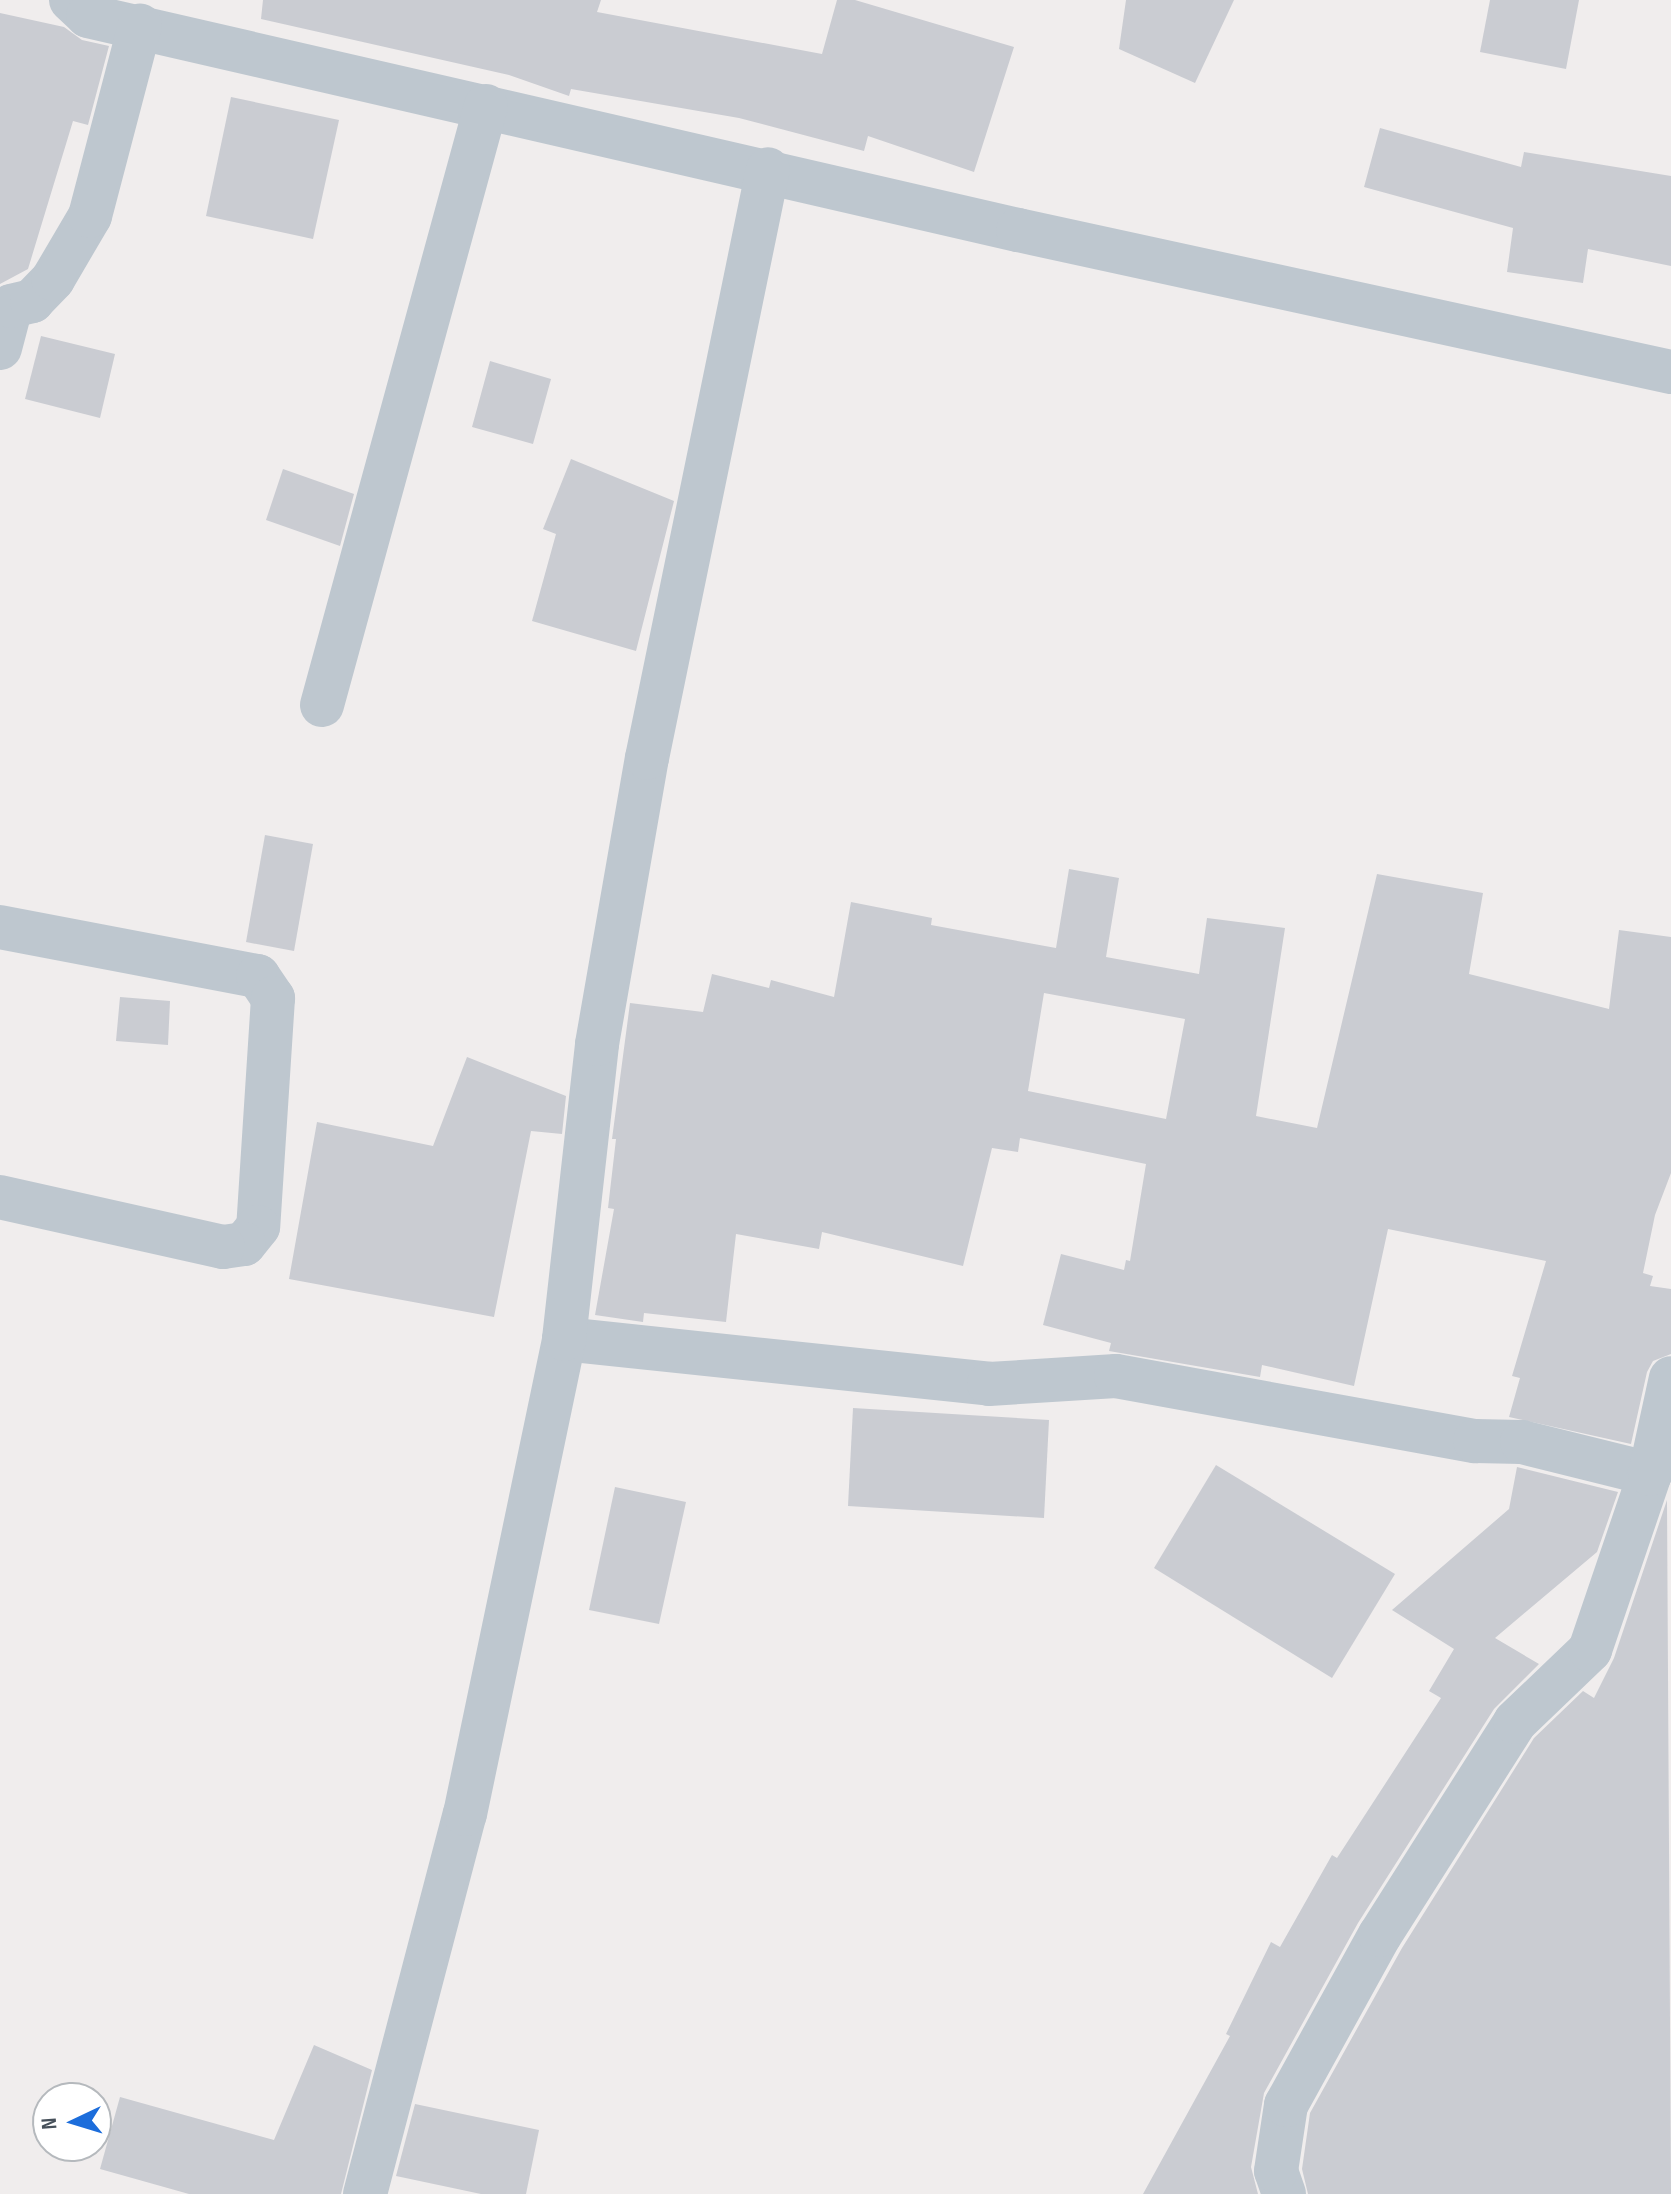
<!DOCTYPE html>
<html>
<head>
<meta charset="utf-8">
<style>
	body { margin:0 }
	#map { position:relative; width:1671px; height:2194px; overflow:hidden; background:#f0eded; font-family:"Sofia Sans Condensed",sans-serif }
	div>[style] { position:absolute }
	.building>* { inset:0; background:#caccd2 }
	.minor>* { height:44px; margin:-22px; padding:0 22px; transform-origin:22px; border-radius:22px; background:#bec7cf }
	span { translate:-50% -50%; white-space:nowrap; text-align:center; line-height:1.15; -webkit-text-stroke:7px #fff; paint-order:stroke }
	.north { position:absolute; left:32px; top:2082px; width:80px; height:80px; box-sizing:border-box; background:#fff; border:2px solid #b5b9bd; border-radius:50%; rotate:266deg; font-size:22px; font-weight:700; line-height:32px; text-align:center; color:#46505a }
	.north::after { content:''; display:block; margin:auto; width:28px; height:36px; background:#1c6ddb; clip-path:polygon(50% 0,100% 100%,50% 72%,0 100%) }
</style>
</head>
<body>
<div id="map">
	<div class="building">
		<i style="clip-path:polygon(263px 0,601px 0,597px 12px,822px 54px,837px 0,855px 0,1014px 47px,974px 172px,868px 136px,864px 151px,739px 118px,571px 89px,569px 96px,509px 75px,261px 19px)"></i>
		<i style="clip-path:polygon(1126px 0,1234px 0,1195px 83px,1119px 49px)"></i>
		<i style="clip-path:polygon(1490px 0,1579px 0,1566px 69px,1480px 52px)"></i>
		<i style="clip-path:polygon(0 13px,64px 27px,82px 40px,109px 46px,88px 125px,73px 121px,28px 269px,0 284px)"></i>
		<i style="clip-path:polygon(231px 97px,339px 120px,313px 239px,206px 216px)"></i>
		<i style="clip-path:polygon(1380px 128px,1521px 167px,1524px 152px,1671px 176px,1671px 266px,1588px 249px,1583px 283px,1507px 272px,1513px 228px,1364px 187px)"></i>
		<i style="clip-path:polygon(41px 336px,115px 354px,100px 418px,25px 399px)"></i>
		<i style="clip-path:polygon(490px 361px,551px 379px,533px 444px,472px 427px)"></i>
		<i style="clip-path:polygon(571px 459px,674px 501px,636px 651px,532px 621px,556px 534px,543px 529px)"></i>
		<i style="clip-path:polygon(283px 469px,354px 494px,340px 546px,266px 520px)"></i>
		<i style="clip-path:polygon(265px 835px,313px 844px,294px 951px,246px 942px)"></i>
		<i style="clip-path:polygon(evenodd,1069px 869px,1119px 878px,1106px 957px,1199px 974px,1207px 918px,1285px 928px,1256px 1116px,1317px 1128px,1377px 874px,1483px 893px,1469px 974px,1609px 1009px,1619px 930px,1671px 937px,1671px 1173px,1655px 1215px,1643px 1273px,1653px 1276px,1650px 1286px,1671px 1289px,1671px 1354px,1653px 1361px,1647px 1372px,1631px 1444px,1509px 1417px,1520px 1378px,1512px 1376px,1546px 1261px,1388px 1229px,1354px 1386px,1262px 1365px,1260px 1377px,1109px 1351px,1111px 1343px,1043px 1325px,1061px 1254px,1124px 1270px,1126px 1260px,1130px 1261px,1146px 1164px,1020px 1138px,1018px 1152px,992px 1148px,963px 1266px,822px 1232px,819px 1249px,736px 1234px,726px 1322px,644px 1313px,643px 1322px,595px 1315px,614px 1209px,608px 1208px,616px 1139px,612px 1139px,630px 1003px,703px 1012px,712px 974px,769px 988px,771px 980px,834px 997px,851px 902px,932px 918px,931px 925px,1056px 948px,1069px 869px,1044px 993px,1185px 1019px,1166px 1119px,1028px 1091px,1044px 993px)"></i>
		<i style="clip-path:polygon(120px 997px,170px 1001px,168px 1045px,116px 1041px)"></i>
		<i style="clip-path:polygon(467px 1057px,566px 1096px,562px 1134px,531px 1131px,494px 1317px,289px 1279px,317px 1122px,433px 1146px)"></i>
		<i style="clip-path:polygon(853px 1408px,1049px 1420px,1044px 1518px,848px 1506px)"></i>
		<i style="clip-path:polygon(1216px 1465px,1395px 1574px,1332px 1678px,1154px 1568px)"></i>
		<i style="clip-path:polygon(1517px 1467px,1618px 1492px,1597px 1552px,1495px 1638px,1539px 1664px,1494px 1709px,1358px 1923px,1264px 2093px,1251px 2167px,1258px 2194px,1143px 2194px,1230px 2036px,1226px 2034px,1271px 1942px,1280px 1947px,1332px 1855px,1337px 1858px,1441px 1698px,1429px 1691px,1454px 1649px,1392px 1610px,1509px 1509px)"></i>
		<i style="clip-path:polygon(615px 1487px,686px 1502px,659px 1624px,589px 1610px)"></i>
		<i style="clip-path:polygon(1667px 1500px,1671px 2194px,1308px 2194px,1302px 2169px,1310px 2113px,1402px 1948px,1534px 1738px,1583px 1691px,1594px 1698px,1614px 1658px)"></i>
		<i style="clip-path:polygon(314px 2045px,372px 2070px,341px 2194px,189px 2194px,100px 2169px,120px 2097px,274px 2140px)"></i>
		<i style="clip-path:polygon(415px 2104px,539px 2130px,526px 2194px,481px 2194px,396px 2176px)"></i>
	</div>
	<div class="minor">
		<i style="left:71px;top:0;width:23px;rotate:43deg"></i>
		<i style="left:88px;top:16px;width:954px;rotate:12.96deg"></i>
		<i style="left:1018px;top:230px;width:668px;rotate:12.27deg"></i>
		<i style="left:0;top:348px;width:43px;rotate:-75.3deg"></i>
		<i style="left:11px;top:306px;width:22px;rotate:-13deg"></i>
		<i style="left:32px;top:301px;width:30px;rotate:-46deg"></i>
		<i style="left:53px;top:279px;width:73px;rotate:-59.6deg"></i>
		<i style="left:90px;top:216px;width:197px;rotate:-75.3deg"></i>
		<i style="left:322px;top:705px;width:621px;rotate:-74.69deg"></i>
		<i style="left:0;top:927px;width:263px;rotate:10.8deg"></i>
		<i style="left:258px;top:976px;width:27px;rotate:56deg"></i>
		<i style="left:273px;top:998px;width:229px;rotate:93.7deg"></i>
		<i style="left:258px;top:1227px;width:22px;rotate:129deg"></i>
		<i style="left:244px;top:1244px;width:21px;rotate:172deg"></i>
		<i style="left:223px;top:1247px;width:229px;rotate:-167.4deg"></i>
		<i style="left:564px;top:1339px;width:427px;rotate:6deg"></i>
		<i style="left:989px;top:1384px;width:127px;rotate:-3.6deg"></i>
		<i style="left:1116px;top:1376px;width:365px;rotate:10.3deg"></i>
		<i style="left:1475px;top:1441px;width:47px;rotate:1.2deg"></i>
		<i style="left:1522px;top:1442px;width:132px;rotate:14deg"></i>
		<i style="left:365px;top:2194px;width:393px;rotate:-75.3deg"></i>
		<i style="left:465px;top:1814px;width:485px;rotate:-78.2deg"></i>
		<i style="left:564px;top:1339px;width:297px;rotate:-83.6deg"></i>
		<i style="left:597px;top:1044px;width:290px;rotate:-80.1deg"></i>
		<i style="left:647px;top:758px;width:601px;rotate:-78.39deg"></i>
		<i style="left:1284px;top:2194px;width:24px;rotate:-109deg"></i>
		<i style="left:1276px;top:2171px;width:67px;rotate:-81.4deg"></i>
		<i style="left:1286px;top:2105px;width:194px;rotate:-61.1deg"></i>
		<i style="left:1380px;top:1935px;width:252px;rotate:-57.6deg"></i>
		<i style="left:1515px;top:1722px;width:104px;rotate:-43.8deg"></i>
		<i style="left:1590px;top:1650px;width:186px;rotate:-71.2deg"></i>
		<i style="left:1650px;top:1474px;width:98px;rotate:-77.7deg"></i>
	</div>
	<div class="north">N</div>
</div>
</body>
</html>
